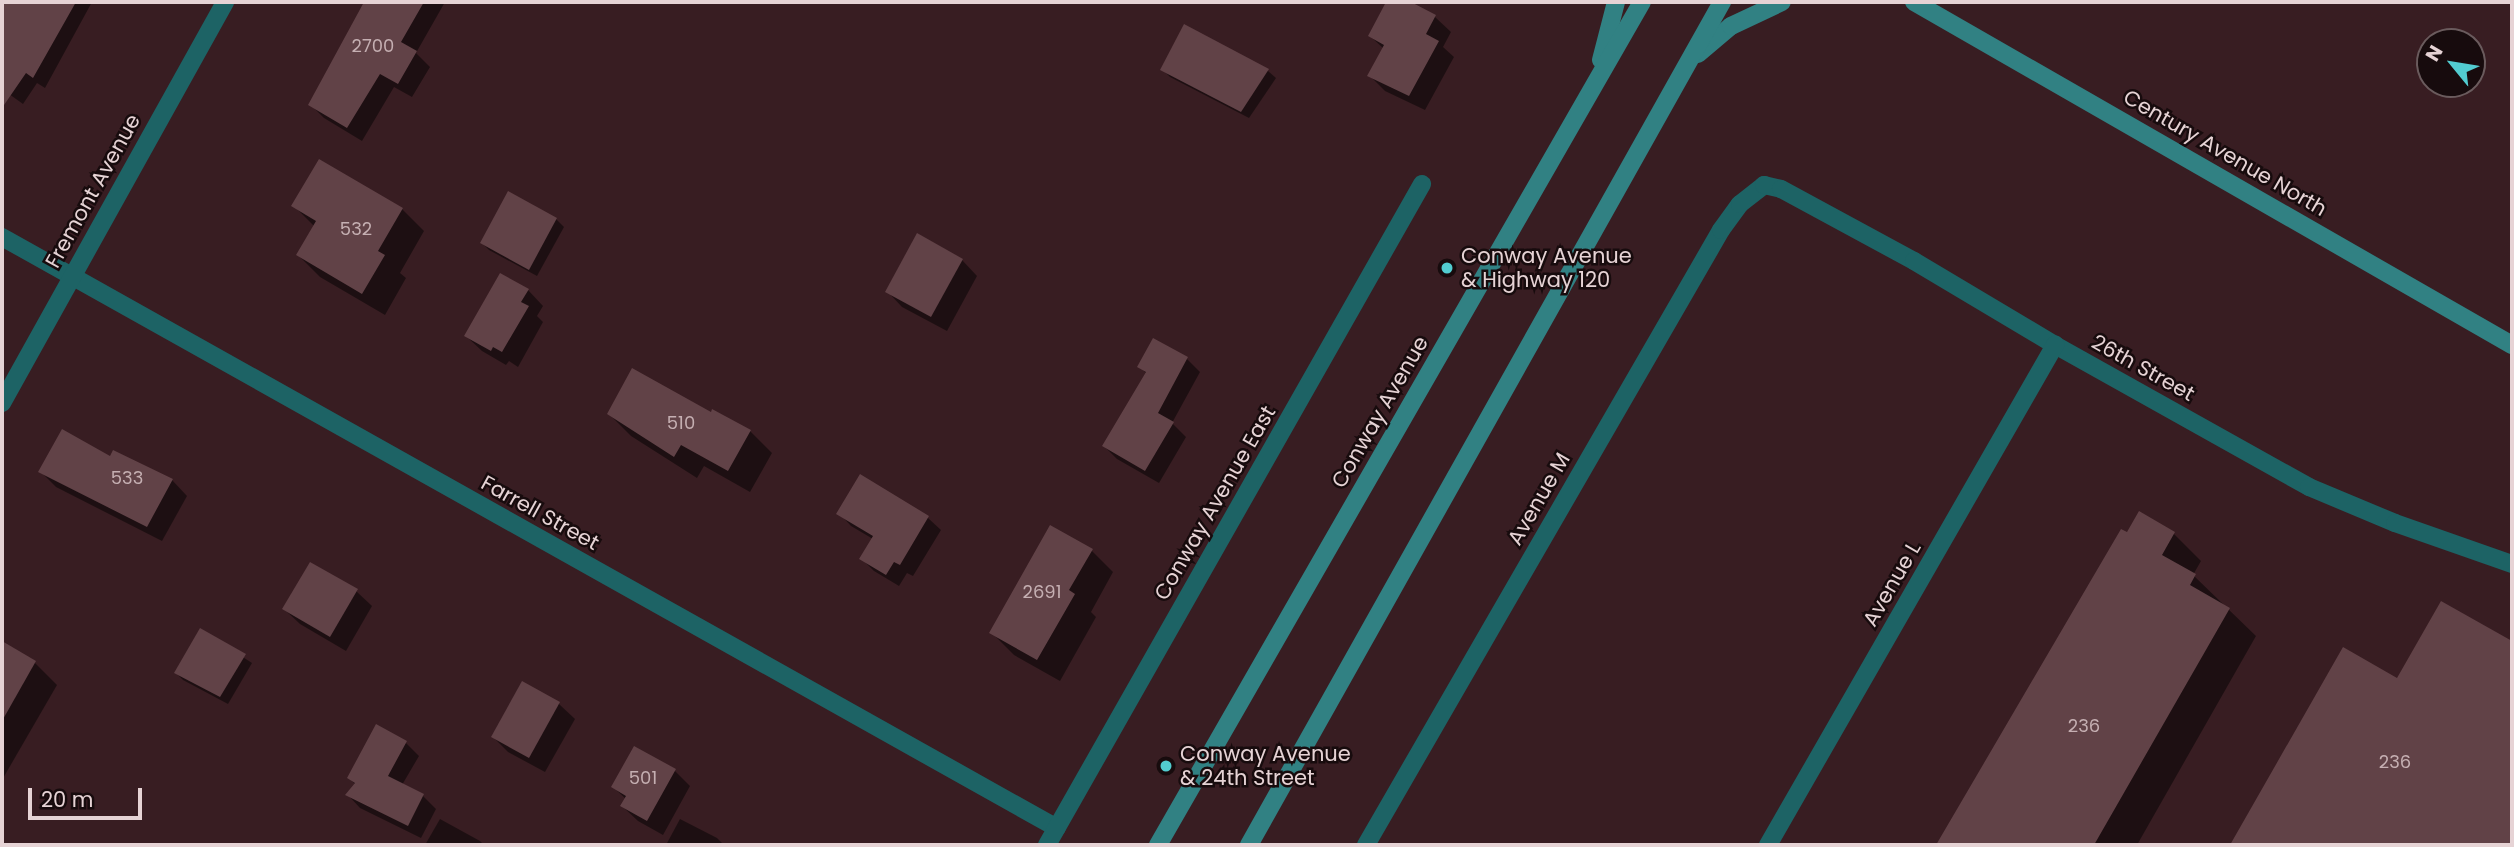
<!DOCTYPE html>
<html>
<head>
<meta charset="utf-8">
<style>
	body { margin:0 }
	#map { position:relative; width:2514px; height:847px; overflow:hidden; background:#381d22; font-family:Poppins,sans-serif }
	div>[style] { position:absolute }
	.shadow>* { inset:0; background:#0007 }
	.building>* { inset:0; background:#614247 }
	.street>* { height:18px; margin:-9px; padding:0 9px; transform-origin:9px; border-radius:9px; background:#1d6365 }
	.secondary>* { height:18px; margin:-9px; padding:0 9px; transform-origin:9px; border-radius:9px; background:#318183 }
	.dots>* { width:19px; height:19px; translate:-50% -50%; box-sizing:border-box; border:4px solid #170b0d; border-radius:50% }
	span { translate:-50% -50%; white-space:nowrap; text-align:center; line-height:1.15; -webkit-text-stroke:5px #170b0d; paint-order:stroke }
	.number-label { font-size:18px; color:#c5afb2 }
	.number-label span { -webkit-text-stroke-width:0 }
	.street-label { font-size:21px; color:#e6d3d5 }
	.poi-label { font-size:21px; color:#e6d3d5 }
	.left { translate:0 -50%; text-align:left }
	.frame { position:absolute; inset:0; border:4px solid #e6d3d5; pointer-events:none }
	.north { position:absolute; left:2416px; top:28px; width:70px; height:70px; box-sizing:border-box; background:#170b0d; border:2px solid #6a5b5d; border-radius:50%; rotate:300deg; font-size:19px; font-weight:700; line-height:28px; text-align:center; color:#e6d3d5 }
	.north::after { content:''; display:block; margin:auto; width:24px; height:32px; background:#52ccd0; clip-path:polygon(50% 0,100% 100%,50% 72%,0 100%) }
	.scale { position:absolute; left:28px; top:788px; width:114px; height:32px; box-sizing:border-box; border:4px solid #e6d3d5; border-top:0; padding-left:9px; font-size:21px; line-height:24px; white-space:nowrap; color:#e6d3d5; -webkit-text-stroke:5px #170b0d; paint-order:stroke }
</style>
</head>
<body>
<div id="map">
	<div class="shadow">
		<i style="clip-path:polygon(2px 2px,92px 2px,45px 88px,37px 83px,23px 104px,2px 89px)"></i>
		<i style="clip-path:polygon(367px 2px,445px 2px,416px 53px,430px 67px,412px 97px,394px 87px,362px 141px,324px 118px,310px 104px)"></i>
		<i style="clip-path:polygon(1388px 2px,1407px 2px,1435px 17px,1451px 32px,1443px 47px,1454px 57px,1425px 110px,1385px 91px,1369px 75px,1384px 49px,1370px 36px)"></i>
		<i style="clip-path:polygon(1184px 27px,1268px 71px,1276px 78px,1249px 118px,1170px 77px,1162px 69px)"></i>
		<i style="clip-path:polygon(320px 161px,402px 209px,424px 231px,400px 273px,406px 278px,385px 315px,320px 277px,298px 255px,314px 226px,294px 206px)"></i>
		<i style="clip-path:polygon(556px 219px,564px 227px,537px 276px,489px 250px,482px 243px)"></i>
		<i style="clip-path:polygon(962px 260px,977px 276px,947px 331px,902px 307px,887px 291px)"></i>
		<i style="clip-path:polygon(528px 290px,543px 306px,537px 316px,543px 322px,518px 367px,509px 361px,506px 365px,482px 351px,466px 336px)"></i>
		<i style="clip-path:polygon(1153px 340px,1187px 359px,1200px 372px,1172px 423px,1186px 437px,1159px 483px,1117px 459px,1104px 446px,1147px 374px,1139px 366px)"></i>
		<i style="clip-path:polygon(609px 414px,711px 415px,750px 431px,772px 453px,750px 492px,704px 466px,697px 478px,631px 436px)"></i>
		<i style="clip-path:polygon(111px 458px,172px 480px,187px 496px,162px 541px,56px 487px,41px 472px)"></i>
		<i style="clip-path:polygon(861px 476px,928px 518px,941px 530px,913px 576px,907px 573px,899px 586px,874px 571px,862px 559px,873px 539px,851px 526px,839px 513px)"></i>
		<i style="clip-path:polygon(2140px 514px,2174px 534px,2201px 561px,2193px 575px,2256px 636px,2137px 845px,1938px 845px,2122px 532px,2128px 535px)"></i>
		<i style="clip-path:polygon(1091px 550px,1113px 572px,1091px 612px,1096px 617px,1060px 681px,1014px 655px,992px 633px)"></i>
		<i style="clip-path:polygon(356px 591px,372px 606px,346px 651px,300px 624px,284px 609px)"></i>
		<i style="clip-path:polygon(2442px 603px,2512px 643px,2512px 845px,2232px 845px,2344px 649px,2398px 681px)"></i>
		<i style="clip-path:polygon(201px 630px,252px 663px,228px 704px,183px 680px,176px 673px)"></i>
		<i style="clip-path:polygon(2px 643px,35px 663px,57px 685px,2px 780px)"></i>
		<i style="clip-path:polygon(523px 683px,559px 704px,575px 719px,545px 772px,508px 752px,493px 737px)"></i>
		<i style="clip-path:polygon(406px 743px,419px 756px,402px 785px,423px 796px,436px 809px,421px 838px,360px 808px,348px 795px,356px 785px,349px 778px)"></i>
		<i style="clip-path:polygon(675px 771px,690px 786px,663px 835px,638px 821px,622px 806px,626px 799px,613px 787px)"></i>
		<i style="clip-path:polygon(440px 819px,480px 841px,484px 845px,425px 845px)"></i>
		<i style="clip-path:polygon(680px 819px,717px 838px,724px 845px,666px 845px)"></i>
	</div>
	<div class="building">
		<i style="clip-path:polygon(2px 2px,76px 2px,33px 78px,26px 73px,2px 108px)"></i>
		<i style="clip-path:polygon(364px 2px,424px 2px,401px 42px,417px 51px,398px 84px,380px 74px,347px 128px,308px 105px)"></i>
		<i style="clip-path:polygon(1386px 2px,1411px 2px,1436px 15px,1426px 34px,1439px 41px,1409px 96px,1367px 76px,1384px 45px,1368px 36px)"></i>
		<i style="clip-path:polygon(1184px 24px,1269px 69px,1241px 112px,1160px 70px)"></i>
		<i style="clip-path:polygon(319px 159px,403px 208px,378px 251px,385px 255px,362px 294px,296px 255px,316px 221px,291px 206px)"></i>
		<i style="clip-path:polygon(508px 191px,557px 218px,529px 270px,480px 243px)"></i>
		<i style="clip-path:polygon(917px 233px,963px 259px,931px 317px,885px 292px)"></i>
		<i style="clip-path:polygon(500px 273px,529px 289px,521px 302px,529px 306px,502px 352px,493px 347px,491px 351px,464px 336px)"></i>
		<i style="clip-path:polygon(1153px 338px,1188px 357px,1158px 413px,1174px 422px,1145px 471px,1102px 446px,1146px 372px,1137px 367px)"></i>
		<i style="clip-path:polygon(632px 368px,711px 412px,712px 409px,751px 430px,728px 471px,681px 445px,674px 457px,607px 414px)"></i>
		<i style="clip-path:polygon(62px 429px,110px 456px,113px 450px,173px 479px,147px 527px,38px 472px)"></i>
		<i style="clip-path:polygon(860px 474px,929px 516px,900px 565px,894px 562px,886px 575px,859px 559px,873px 536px,836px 514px)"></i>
		<i style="clip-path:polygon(2139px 511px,2175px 532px,2162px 555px,2196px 574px,2190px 585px,2230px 608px,2094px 845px,1936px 845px,2121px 529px,2127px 532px)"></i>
		<i style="clip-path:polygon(1050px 525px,1093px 549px,1069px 590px,1075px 594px,1037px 660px,989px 633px)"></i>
		<i style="clip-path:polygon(310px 562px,358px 589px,330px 637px,282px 609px)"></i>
		<i style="clip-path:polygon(2441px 601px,2512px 641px,2512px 845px,2230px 845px,2343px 647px,2397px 678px)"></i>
		<i style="clip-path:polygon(200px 628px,246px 654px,220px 697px,174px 673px)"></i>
		<i style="clip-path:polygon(2px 641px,36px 661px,2px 721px)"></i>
		<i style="clip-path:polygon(522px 681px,560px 702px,529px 758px,491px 737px)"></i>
		<i style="clip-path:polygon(376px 724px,407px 741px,388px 776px,424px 794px,408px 826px,345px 795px,355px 783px,347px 778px)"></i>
		<i style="clip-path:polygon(634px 746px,676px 769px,647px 821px,620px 806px,626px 796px,611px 787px)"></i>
	</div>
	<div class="street">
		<i style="left:2px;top:237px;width:1209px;rotate:29.26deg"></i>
		<i style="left:2px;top:403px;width:459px;rotate:-60.9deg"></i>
		<i style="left:1047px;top:845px;width:760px;rotate:-60.43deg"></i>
		<i style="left:1366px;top:845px;width:710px;rotate:-60deg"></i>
		<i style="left:1721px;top:230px;width:32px;rotate:-54deg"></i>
		<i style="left:1740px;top:204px;width:31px;rotate:-38deg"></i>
		<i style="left:1764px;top:185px;width:17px;rotate:13deg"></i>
		<i style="left:1781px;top:189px;width:151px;rotate:28.4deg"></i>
		<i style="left:1914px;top:261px;width:164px;rotate:30.8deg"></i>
		<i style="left:2055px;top:345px;width:291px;rotate:29.2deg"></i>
		<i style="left:2309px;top:487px;width:93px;rotate:22.7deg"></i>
		<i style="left:2395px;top:523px;width:124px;rotate:19.3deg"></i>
		<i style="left:1768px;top:845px;width:577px;rotate:-60.14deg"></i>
	</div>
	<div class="secondary">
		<i style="left:1914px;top:2px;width:689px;rotate:29.84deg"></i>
		<i style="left:1698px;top:54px;width:43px;rotate:-40.3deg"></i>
		<i style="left:1731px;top:26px;width:56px;rotate:-25.2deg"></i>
		<i style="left:1601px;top:60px;width:60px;rotate:-75.5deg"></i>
		<i style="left:1158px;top:845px;width:972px;rotate:-60.14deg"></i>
		<i style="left:1249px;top:845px;width:967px;rotate:-60.7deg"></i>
	</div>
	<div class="dots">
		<i style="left:1447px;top:268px;background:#52ccd0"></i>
		<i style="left:1166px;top:766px;background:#52ccd0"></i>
	</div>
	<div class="number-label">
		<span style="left:373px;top:46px">2700</span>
		<span style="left:356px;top:229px">532</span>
		<span style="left:681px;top:423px">510</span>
		<span style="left:127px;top:478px">533</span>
		<span style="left:1042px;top:592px">2691</span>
		<span style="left:2084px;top:726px">236</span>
		<span style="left:2395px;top:762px">236</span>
		<span style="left:643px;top:778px">501</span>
	</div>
	<div class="street-label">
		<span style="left:2225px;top:153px;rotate:30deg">Century Avenue North</span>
		<span style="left:93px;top:191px;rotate:-61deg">Fremont Avenue</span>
		<span style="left:2143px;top:368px;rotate:29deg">26th Street</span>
		<span style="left:1380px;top:412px;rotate:-60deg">Conway Avenue</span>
		<span style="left:1539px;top:499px;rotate:-60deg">Avenue M</span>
		<span style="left:1215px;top:503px;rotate:-60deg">Conway Avenue East</span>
		<span style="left:540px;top:513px;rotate:29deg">Farrell Street</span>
		<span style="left:1892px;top:584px;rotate:-60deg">Avenue L</span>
	</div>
	<div class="poi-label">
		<span class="left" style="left:1461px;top:268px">Conway Avenue<br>&amp; Highway 120</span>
		<span class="left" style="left:1180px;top:766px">Conway Avenue<br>&amp; 24th Street</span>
	</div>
	<div class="frame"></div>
	<div class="north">N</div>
	<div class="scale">20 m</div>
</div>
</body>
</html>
